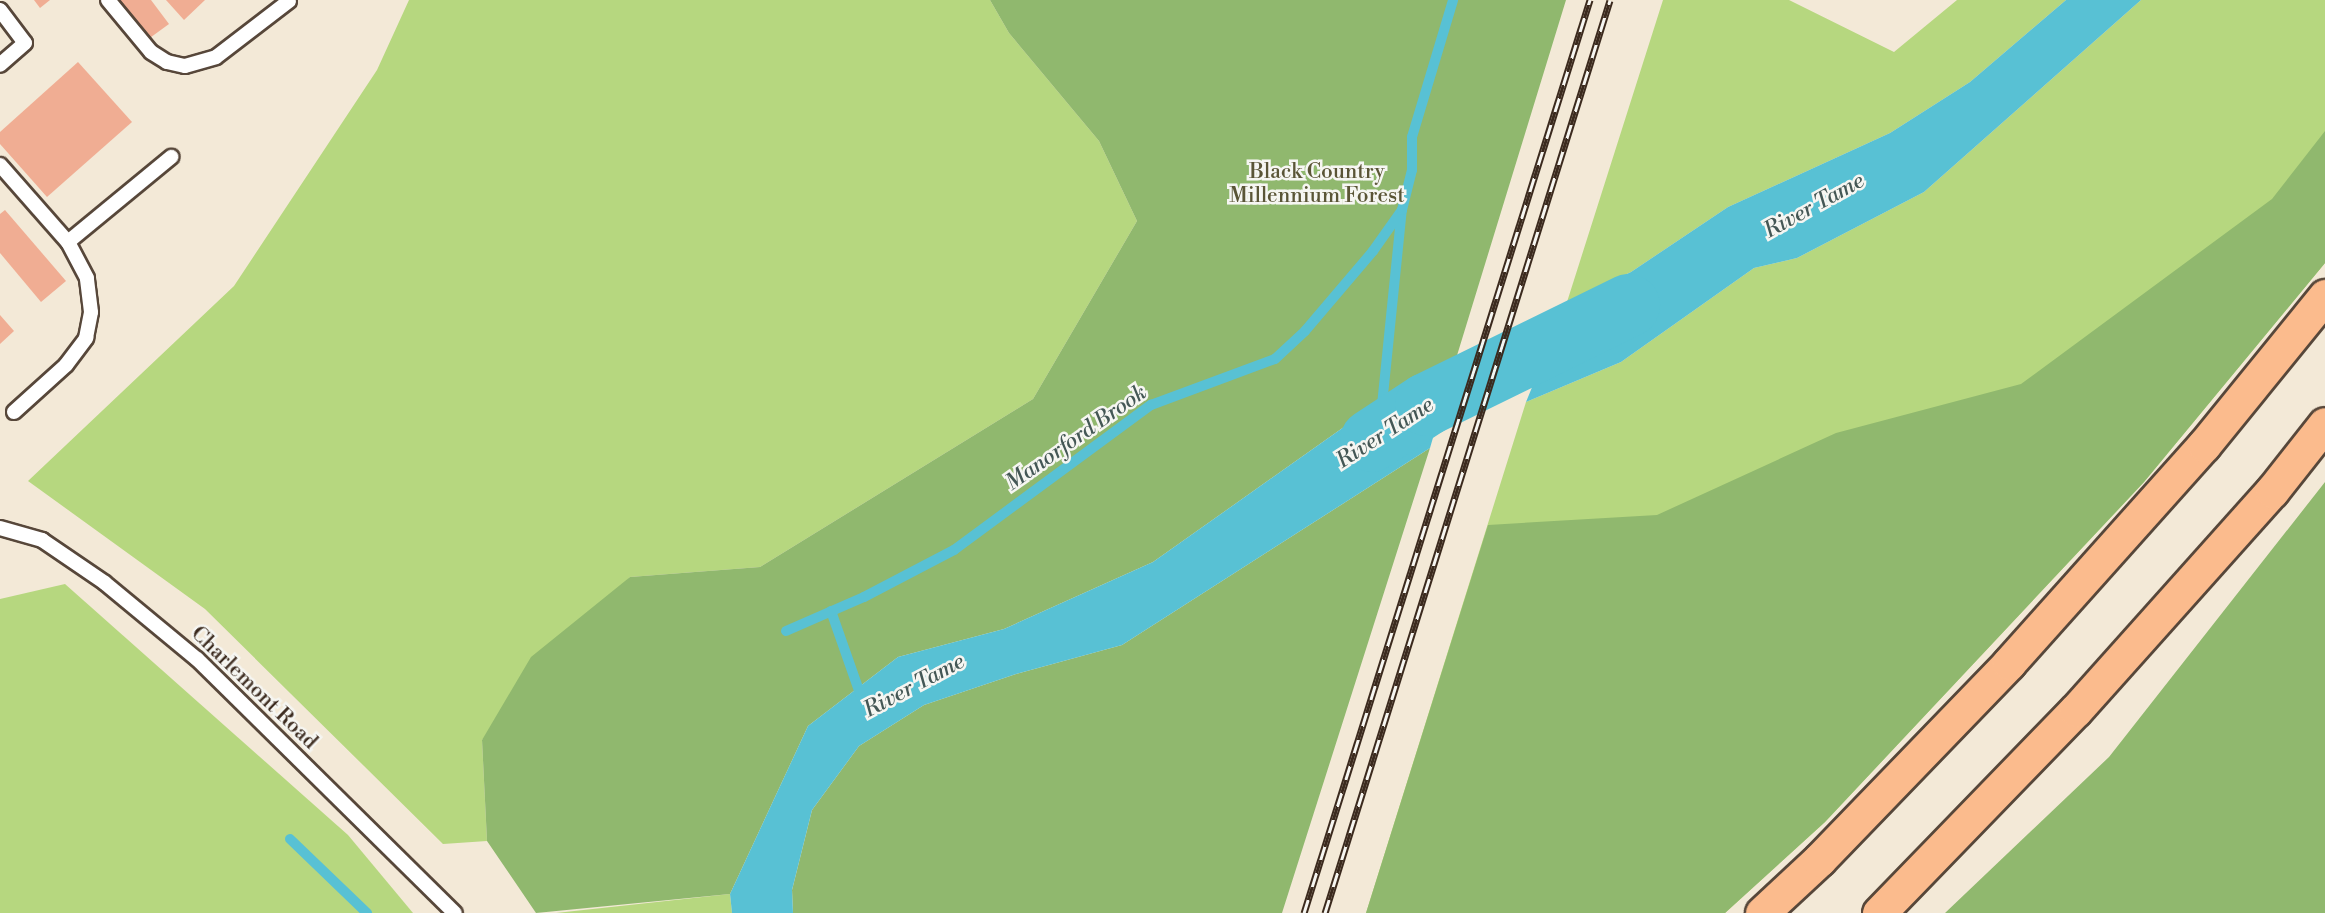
<!DOCTYPE html>
<html>
<head>
<meta charset="utf-8">
<style>
	body { margin:0 }
	#map { position:relative; width:2325px; height:913px; overflow:hidden; background:#f3e9d7; font-family:"Libre Bodoni",serif }
	div>[style] { position:absolute }
	.green>* { inset:0; background:#b6d77f }
	.forest>* { inset:0; background:#90b86e }
	.water>* { inset:0; background:#58c1d4 }
	.stream>* { height:10px; margin:-5px; padding:0 5px; transform-origin:5px; border-radius:5px; background:#58c1d4 }
	.river>* { height:63px; margin:-31.5px; padding:0 31.5px; transform-origin:31.5px; border-radius:31.5px; background:#58c1d4 }
	.building>* { inset:0; background:#f0ad93 }
	.roads { filter:drop-shadow(2px 0 #57473a) drop-shadow(-2px 0 #57473a) drop-shadow(0 2px #57473a) drop-shadow(0 -2px #57473a) }
	.lane>* { height:14px; margin:-7px; padding:0 7px; transform-origin:7px; border-radius:7px; background:#fff }
	.highway>* { height:33px; margin:-16.5px; padding:0 16.5px; transform-origin:16.5px; border-radius:16.5px; background:#fbbb8d }
	.rail>* { height:7px; margin-top:-3.5px; transform-origin:0; background:repeating-linear-gradient(90deg,#f6f6f2 0 14px,#3b2a1e 0 28px); box-sizing:border-box; border-block:2px solid #3b2a1e }
	span { translate:-50% -50%; white-space:nowrap; text-align:center; line-height:1.15; -webkit-text-stroke:5px #f6f6f2; paint-order:stroke }
	.park-label { font-size:21px; color:#5a5536 }
	.street-label { font-size:21px; color:#3b2a1e }
	.water-label { font-size:22px; color:#445755; font-style:italic }
</style>
</head>
<body>
<div id="map">
	<div class="green">
		<i style="clip-path:polygon(409px 0,990px 0,1009px 33px,1099px 141px,1137px 221px,1033px 399px,760px 567px,630px 577px,482px 740px,487px 841px,443px 844px,205px 609px,28px 481px,234px 286px,377px 70px)"></i>
		<i style="clip-path:polygon(1663px 0,1789px 0,1894px 52px,1957px 0,2066px 0,1970px 82px,1890px 133px,1728px 207px,1631px 272px,1567px 302px)"></i>
		<i style="clip-path:polygon(2141px 0,2325px 0,2325px 263px,2144px 482px,1825px 822px,1725px 913px,1366px 913px,1526px 402px,1621px 362px,1754px 268px,1797px 258px,1924px 192px)"></i>
		<i style="clip-path:polygon(65px 584px,348px 835px,413px 913px,0 913px,0 599px)"></i>
		<i style="clip-path:polygon(730px 894px,732px 913px,556px 913px)"></i>
	</div>
	<div class="forest">
		<i style="clip-path:polygon(990px 0,1566px 0,1455px 362px,1368px 410px,1153px 562px,1004px 629px,898px 657px,808px 726px,730px 894px,536px 913px,487px 841px,482px 740px,531px 657px,630px 577px,760px 567px,1033px 399px,1137px 221px,1099px 141px,1009px 33px)"></i>
		<i style="clip-path:polygon(2325px 131px,2325px 263px,2144px 482px,1825px 822px,1725px 913px,1366px 913px,1488px 525px,1657px 515px,1836px 433px,2021px 384px,2272px 199px)"></i>
		<i style="clip-path:polygon(1430px 448px,1282px 913px,793px 913px,792px 890px,812px 810px,859px 746px,924px 705px,1016px 674px,1122px 645px)"></i>
		<i style="clip-path:polygon(2325px 482px,2325px 913px,1945px 913px,2109px 757px)"></i>
	</div>
	<div class="water">
		<i style="clip-path:polygon(2066px 0,2141px 0,1924px 192px,1797px 258px,1754px 268px,1621px 362px,1526px 402px,1567px 302px,1631px 272px,1728px 207px,1890px 133px,1970px 82px)"></i>
		<i style="clip-path:polygon(1455px 362px,1430px 448px,1122px 645px,1016px 674px,924px 705px,859px 746px,812px 810px,792px 890px,793px 913px,732px 913px,730px 894px,808px 726px,898px 657px,1004px 629px,1153px 562px,1368px 410px)"></i>
	</div>
	<div class="stream">
		<i style="left:1381px;top:415px;width:206px;rotate:-84.2deg"></i>
		<i style="left:831px;top:611px;width:93px;rotate:70.6deg"></i>
		<i style="left:786px;top:631px;width:85px;rotate:-23.6deg"></i>
		<i style="left:864px;top:597px;width:102px;rotate:-27.6deg"></i>
		<i style="left:954px;top:550px;width:245px;rotate:-36.4deg"></i>
		<i style="left:1151px;top:405px;width:132px;rotate:-20.4deg"></i>
		<i style="left:1275px;top:359px;width:41px;rotate:-43deg"></i>
		<i style="left:1305px;top:331px;width:105px;rotate:-49.6deg"></i>
		<i style="left:1373px;top:251px;width:50px;rotate:-54.7deg"></i>
		<i style="left:1402px;top:210px;width:41px;rotate:-76deg"></i>
		<i style="left:1412px;top:170px;width:33px;rotate:-90deg"></i>
		<i style="left:1412px;top:137px;width:143px;rotate:-73.3deg"></i>
		<i style="left:290px;top:839px;width:107px;rotate:43.9deg"></i>
	</div>
	<div class="river">
		<i style="left:1371px;top:440px;width:66px;rotate:-33.2deg"></i>
		<i style="left:1426px;top:404px;width:225px;rotate:-26.1deg"></i>
	</div>
	<div class="building">
		<i style="clip-path:polygon(34px 0,50px 0,40px 8px)"></i>
		<i style="clip-path:polygon(117px 0,151px 0,169px 24px,147px 40px)"></i>
		<i style="clip-path:polygon(166px 0,205px 0,184px 20px)"></i>
		<i style="clip-path:polygon(78px 62px,132px 122px,47px 197px,0 144px,0 132px)"></i>
		<i style="clip-path:polygon(5px 210px,66px 281px,41px 302px,0 253px,0 214px)"></i>
		<i style="clip-path:polygon(0 315px,14px 331px,0 344px)"></i>
	</div>
	<div class="roads">
		<div class="lane">
			<i style="left:108px;top:0;width:67px;rotate:50.4deg"></i>
			<i style="left:151px;top:52px;width:19px;rotate:32deg"></i>
			<i style="left:167px;top:62px;width:18px;rotate:13deg"></i>
			<i style="left:185px;top:66px;width:32px;rotate:-16deg"></i>
			<i style="left:216px;top:57px;width:92px;rotate:-37.5deg"></i>
			<i style="left:0;top:10px;width:41px;rotate:52.9deg"></i>
			<i style="left:25px;top:43px;width:33px;rotate:139deg"></i>
			<i style="left:0;top:165px;width:103px;rotate:48.6deg"></i>
			<i style="left:14px;top:412px;width:70px;rotate:-42.1deg"></i>
			<i style="left:66px;top:365px;width:34px;rotate:-53deg"></i>
			<i style="left:86px;top:338px;width:26px;rotate:-79deg"></i>
			<i style="left:91px;top:312px;width:34px;rotate:-97deg"></i>
			<i style="left:87px;top:278px;width:41px;rotate:-117.8deg"></i>
			<i style="left:68px;top:242px;width:134px;rotate:-39.5deg"></i>
			<i style="left:0;top:528px;width:44px;rotate:15.9deg"></i>
			<i style="left:42px;top:540px;width:76px;rotate:34.3deg"></i>
			<i style="left:105px;top:583px;width:119px;rotate:39.6deg"></i>
			<i style="left:197px;top:659px;width:362px;rotate:44.6deg"></i>
		</div>
		<div class="highway">
			<i style="left:1762px;top:913px;width:78px;rotate:-42.9deg"></i>
			<i style="left:1819px;top:860px;width:274px;rotate:-46deg"></i>
			<i style="left:2009px;top:663px;width:292px;rotate:-48.2deg"></i>
			<i style="left:2204px;top:445px;width:192px;rotate:-50.9deg"></i>
			<i style="left:1879px;top:913px;width:283px;rotate:-45.9deg"></i>
			<i style="left:2076px;top:710px;width:294px;rotate:-48.2deg"></i>
			<i style="left:2272px;top:491px;width:85px;rotate:-51.7deg"></i>
		</div>
	</div>
	<div class="rail">
		<i style="left:1304px;top:913px;width:957px;rotate:-72.61deg"></i>
		<i style="left:1325px;top:913px;width:956px;rotate:-72.66deg"></i>
	</div>
	<div class="park-label">
		<span style="left:1317px;top:184px">Black Country<br>Millennium Forest</span>
	</div>
	<div class="street-label">
		<span style="left:254px;top:688px;rotate:44deg">Charlemont Road</span>
	</div>
	<div class="water-label">
		<span style="left:1814px;top:206px;rotate:-29deg">River Tame</span>
		<span style="left:1385px;top:433px;rotate:-33deg">River Tame</span>
		<span style="left:1076px;top:438px;rotate:-35deg">Manorford Brook</span>
		<span style="left:914px;top:686px;rotate:-28deg">River Tame</span>
	</div>
</div>
</body>
</html>
